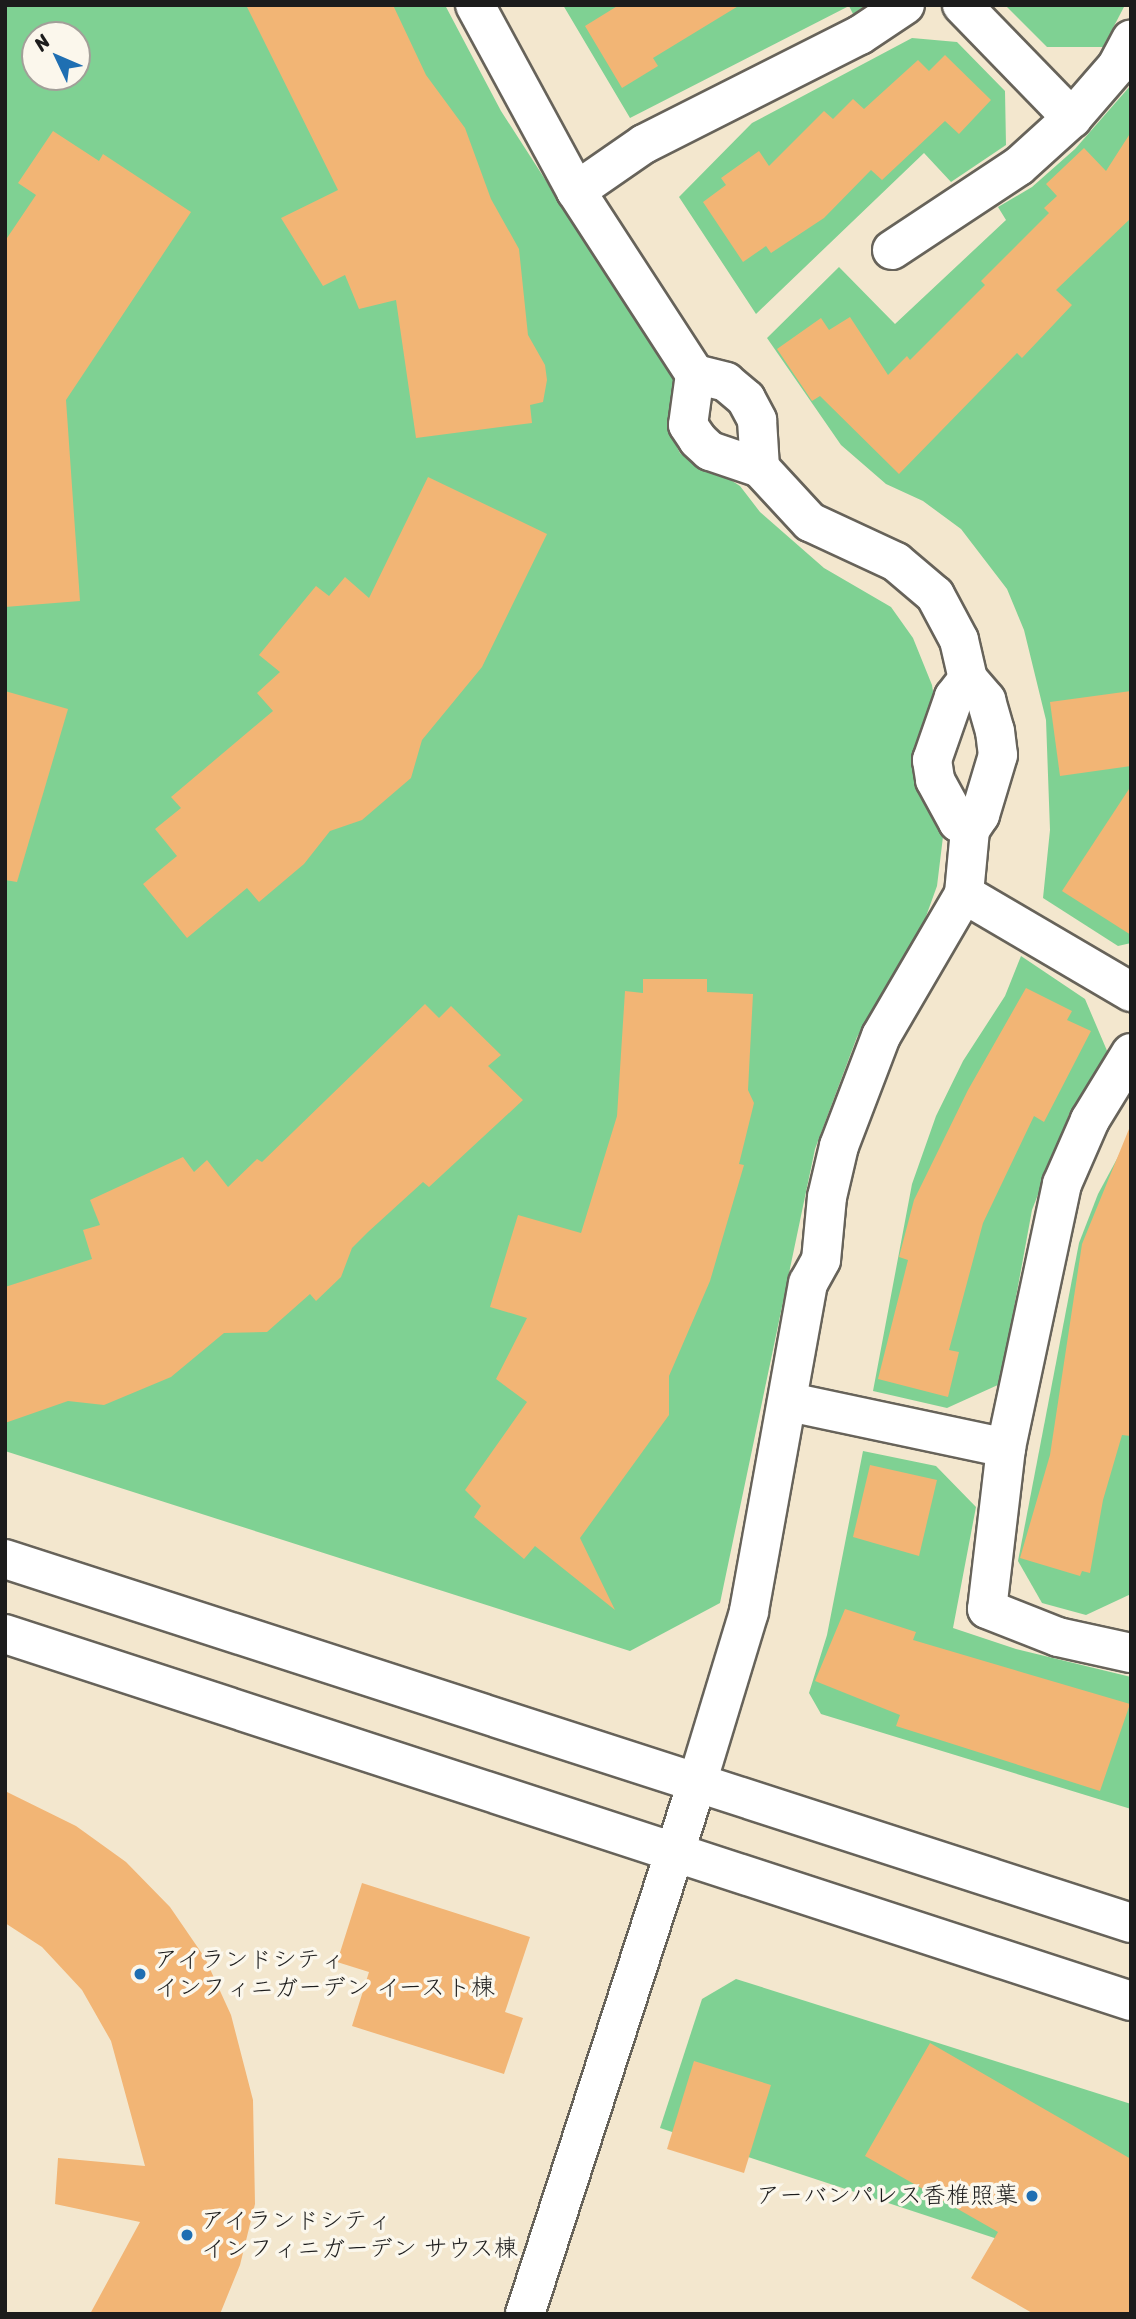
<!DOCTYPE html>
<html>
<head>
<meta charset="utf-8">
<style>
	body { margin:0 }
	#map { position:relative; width:1136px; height:2319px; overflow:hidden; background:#f3e7ce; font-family:Sriracha,"Klee One",sans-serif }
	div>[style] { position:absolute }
	.green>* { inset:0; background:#7fd193 }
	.building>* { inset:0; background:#f2b575 }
	.roads { filter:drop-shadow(2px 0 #67635a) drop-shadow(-2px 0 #67635a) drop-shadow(0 2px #67635a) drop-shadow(0 -2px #67635a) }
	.minor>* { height:38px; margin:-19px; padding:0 19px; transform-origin:19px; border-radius:19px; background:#fff }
	.tertiary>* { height:38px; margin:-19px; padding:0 19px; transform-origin:19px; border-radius:19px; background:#fff }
	.dots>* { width:19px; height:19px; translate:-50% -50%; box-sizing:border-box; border:4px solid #fbf7ec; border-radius:50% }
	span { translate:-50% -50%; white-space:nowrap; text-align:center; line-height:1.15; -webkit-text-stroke:7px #fbf7ec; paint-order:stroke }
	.poi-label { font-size:24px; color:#1c1c1c }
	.left { translate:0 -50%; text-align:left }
	.right { translate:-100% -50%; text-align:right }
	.frame { position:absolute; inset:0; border:7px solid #1c1c1c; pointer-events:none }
	.north { position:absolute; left:21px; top:21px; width:70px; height:70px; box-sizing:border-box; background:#fbf7ec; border:2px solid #a29f99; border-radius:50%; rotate:314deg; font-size:19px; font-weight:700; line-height:28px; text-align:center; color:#1c1c1c }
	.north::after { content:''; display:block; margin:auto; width:24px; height:32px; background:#1f6fb2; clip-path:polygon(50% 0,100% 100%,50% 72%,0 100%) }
</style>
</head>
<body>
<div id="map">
	<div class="green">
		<i style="clip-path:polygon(evenodd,5px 5px,445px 5px,501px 111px,673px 378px,677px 392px,673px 439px,680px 453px,700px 469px,723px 475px,740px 486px,760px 512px,824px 568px,891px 607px,913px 638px,932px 685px,936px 711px,915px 744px,913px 762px,916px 775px,946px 812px,937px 886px,920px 933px,857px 1037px,815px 1149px,720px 1603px,630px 1651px,5px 1451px,5px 5px,35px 35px,77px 35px,77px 77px,35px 77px,35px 35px)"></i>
		<i style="clip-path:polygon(563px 5px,866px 5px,853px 14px,849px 6px,630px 118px)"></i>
		<i style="clip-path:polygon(1005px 5px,1125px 5px,1103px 47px,1047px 47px)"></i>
		<i style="clip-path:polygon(912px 38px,957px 42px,1005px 91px,1006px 145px,951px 182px,924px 153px,756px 314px,679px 197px,752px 123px)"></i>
		<i style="clip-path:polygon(1131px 85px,1131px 943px,1118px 946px,1043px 898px,1050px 830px,1046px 720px,1024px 630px,1007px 589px,961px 529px,923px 501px,886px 484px,841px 445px,767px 338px,839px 267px,895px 324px,1006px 220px,998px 207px,1032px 187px,1075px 149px)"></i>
		<i style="clip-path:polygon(1021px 956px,1085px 999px,1108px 1053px,1070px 1112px,1032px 1210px,1000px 1384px,947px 1408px,873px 1391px,912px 1184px,936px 1116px,963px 1061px,1005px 996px)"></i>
		<i style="clip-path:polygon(1131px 1133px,1131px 1594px,1086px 1615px,1042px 1603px,1018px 1561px,1079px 1243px,1098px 1194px)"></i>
		<i style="clip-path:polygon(863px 1451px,936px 1466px,976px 1507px,953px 1628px,1016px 1649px,1131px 1677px,1131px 1809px,821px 1714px,809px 1693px,827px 1635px)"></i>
		<i style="clip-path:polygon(736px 1979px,1131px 2104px,1131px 2283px,660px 2128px,702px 1999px)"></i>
	</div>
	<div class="building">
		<i style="clip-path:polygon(246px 5px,393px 5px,426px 75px,465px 128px,491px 199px,519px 249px,528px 335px,545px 365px,547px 380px,543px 402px,530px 405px,532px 423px,416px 438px,396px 300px,359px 309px,345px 275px,323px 286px,281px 218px,338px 190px)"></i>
		<i style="clip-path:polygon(619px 5px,740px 5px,653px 58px,658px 66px,622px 88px,585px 26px)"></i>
		<i style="clip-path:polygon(945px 55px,991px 100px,959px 134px,945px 121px,882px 180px,871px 170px,824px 218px,771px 253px,766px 246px,743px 262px,703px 202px,726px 185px,721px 178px,759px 151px,769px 166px,824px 111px,833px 119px,853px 99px,864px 109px,918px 60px,929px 71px)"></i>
		<i style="clip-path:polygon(53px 131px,99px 161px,103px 154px,191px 212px,66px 400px,80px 601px,5px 607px,5px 241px,36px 195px,18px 183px)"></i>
		<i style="clip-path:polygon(1131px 132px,1131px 218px,1056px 290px,1072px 305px,1022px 358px,1017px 353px,899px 474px,820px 396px,812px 401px,777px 349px,821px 318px,829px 330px,850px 317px,888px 375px,907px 356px,910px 360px,985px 285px,981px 281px,1049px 213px,1044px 208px,1057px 196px,1046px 184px,1084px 148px,1106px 171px)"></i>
		<i style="clip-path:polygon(428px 477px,547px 534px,482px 667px,422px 740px,411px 778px,362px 820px,330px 831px,304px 864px,259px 902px,247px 888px,187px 938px,143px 884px,177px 856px,155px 829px,181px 808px,171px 797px,273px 711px,257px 693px,280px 672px,259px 655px,316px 586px,329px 596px,345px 577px,369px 598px)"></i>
		<i style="clip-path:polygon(5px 691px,68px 709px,17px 882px,5px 880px)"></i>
		<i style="clip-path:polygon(1131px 691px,1131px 766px,1060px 776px,1050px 702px)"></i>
		<i style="clip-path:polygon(1131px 786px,1131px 935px,1062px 891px)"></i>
		<i style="clip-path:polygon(643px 979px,707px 979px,707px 992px,753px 994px,748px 1090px,754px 1103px,739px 1164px,744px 1165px,710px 1281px,669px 1376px,669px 1415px,580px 1538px,615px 1610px,535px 1546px,524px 1559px,474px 1517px,481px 1506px,465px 1490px,527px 1402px,496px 1379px,527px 1318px,490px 1307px,518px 1215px,581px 1233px,617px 1116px,625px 991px,643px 993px)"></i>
		<i style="clip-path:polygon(1026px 988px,1072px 1011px,1067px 1020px,1091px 1031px,1044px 1122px,1034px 1116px,983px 1223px,949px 1350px,959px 1352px,948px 1397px,878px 1379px,908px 1260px,899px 1257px,914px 1200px,968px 1090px)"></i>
		<i style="clip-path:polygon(425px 1004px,439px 1018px,451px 1006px,501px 1055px,488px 1066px,523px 1100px,429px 1187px,423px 1182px,368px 1232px,352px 1248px,341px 1277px,316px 1301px,310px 1294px,267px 1332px,224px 1333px,171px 1377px,104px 1405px,68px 1401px,5px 1423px,5px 1287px,92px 1259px,83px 1230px,100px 1225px,90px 1200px,183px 1157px,194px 1172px,207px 1160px,228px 1187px,257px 1159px,262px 1162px)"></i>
		<i style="clip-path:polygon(1129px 1129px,1131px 1436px,1122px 1435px,1103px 1500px,1090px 1573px,1082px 1571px,1080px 1576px,1020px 1558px,1050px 1455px,1082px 1244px)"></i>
		<i style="clip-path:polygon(870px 1465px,937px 1480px,919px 1556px,853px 1537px)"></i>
		<i style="clip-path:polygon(845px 1609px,916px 1632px,913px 1640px,1130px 1704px,1100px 1791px,896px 1726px,900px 1715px,815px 1681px)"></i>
		<i style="clip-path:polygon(5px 1791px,76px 1826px,126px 1862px,170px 1907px,205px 1958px,231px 2015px,253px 2100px,255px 2204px,240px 2265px,220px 2314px,90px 2314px,140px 2222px,55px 2204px,58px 2158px,145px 2166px,111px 2041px,82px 1990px,42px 1947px,5px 1923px)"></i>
		<i style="clip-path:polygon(362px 1883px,530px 1937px,505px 2012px,523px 2018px,504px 2074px,352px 2026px,369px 1972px,337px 1962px)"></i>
		<i style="clip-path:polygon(930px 2043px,1131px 2159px,1131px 2314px,1034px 2314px,971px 2278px,998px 2232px,865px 2156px)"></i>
		<i style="clip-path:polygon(694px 2061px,771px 2085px,744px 2173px,667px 2149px)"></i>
	</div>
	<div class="roads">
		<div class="minor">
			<i style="left:475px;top:5px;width:212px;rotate:61.5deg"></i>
			<i style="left:576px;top:191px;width:218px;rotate:57deg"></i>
			<i style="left:695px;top:374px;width:51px;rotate:97.8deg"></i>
			<i style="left:688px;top:425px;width:18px;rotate:56deg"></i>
			<i style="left:698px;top:440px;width:16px;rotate:43deg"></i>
			<i style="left:710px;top:451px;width:53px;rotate:18.8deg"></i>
			<i style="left:760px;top:468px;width:74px;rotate:47.2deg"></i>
			<i style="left:810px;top:522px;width:95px;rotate:24.9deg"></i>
			<i style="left:896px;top:562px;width:51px;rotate:40.2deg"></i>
			<i style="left:935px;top:595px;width:51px;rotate:61.9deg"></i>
			<i style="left:959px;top:640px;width:40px;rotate:77deg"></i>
			<i style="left:968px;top:679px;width:28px;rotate:49deg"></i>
			<i style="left:986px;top:700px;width:32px;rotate:74deg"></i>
			<i style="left:995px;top:731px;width:24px;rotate:83deg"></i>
			<i style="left:998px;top:755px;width:63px;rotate:106.7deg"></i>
			<i style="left:980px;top:815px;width:18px;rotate:124deg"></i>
			<i style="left:970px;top:830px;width:64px;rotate:95.4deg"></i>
			<i style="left:964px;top:894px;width:164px;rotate:120.3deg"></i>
			<i style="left:881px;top:1036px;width:118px;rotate:110.9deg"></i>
			<i style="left:839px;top:1146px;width:52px;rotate:103.2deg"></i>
			<i style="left:827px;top:1197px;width:63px;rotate:95.4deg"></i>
			<i style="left:821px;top:1260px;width:26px;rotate:119deg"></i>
			<i style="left:808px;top:1283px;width:334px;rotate:100.2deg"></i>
			<i style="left:749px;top:1612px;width:179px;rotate:106.9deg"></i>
			<i style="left:962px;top:5px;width:158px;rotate:45.8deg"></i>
			<i style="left:576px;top:191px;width:83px;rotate:-34.7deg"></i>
			<i style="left:644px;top:144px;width:242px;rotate:-26.8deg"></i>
			<i style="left:860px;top:35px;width:54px;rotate:-33.7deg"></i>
			<i style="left:892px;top:250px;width:152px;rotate:-33.5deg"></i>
			<i style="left:1019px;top:166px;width:72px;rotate:-42.2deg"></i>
			<i style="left:1072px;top:118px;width:69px;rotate:-49.1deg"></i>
			<i style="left:1117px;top:66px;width:30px;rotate:-62deg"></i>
			<i style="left:695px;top:374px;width:32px;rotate:14deg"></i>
			<i style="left:726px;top:382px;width:26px;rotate:40deg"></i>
			<i style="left:746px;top:399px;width:24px;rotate:62deg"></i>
			<i style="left:757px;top:420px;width:48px;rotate:86.4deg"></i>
			<i style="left:968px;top:679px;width:23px;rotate:128deg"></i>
			<i style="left:954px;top:697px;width:67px;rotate:109.2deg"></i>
			<i style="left:932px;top:760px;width:20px;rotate:81deg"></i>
			<i style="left:935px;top:780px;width:48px;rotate:61.3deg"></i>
			<i style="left:958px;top:822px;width:14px;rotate:34deg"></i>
			<i style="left:964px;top:894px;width:194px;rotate:30.4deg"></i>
			<i style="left:1131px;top:1053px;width:79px;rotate:121.5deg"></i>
			<i style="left:1090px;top:1120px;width:70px;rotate:113.6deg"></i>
			<i style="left:1062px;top:1184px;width:270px;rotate:102deg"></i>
			<i style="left:1006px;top:1448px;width:162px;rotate:96.7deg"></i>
			<i style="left:987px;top:1609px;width:76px;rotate:21.5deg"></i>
			<i style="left:1058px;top:1637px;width:75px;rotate:12.4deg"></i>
			<i style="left:790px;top:1402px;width:221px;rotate:12deg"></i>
		</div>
		<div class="tertiary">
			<i style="left:5px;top:1559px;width:1183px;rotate:17.91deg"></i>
			<i style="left:5px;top:1634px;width:1184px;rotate:18.05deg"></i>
			<i style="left:525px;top:2314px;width:558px;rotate:-72.05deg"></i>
		</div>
	</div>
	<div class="dots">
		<i style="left:140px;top:1974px;background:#1f6fb2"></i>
		<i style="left:1032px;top:2196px;background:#1f6fb2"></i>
		<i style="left:187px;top:2235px;background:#1f6fb2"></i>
	</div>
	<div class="poi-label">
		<span class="left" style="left:154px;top:1974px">アイランドシティ<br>インフィニガーデン イースト棟</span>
		<span class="right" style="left:1018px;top:2196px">アーバンパレス香椎照葉</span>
		<span class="left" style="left:201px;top:2235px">アイランドシティ<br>インフィニガーデン サウス棟</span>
	</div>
	<div class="frame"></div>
	<div class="north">N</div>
</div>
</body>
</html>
